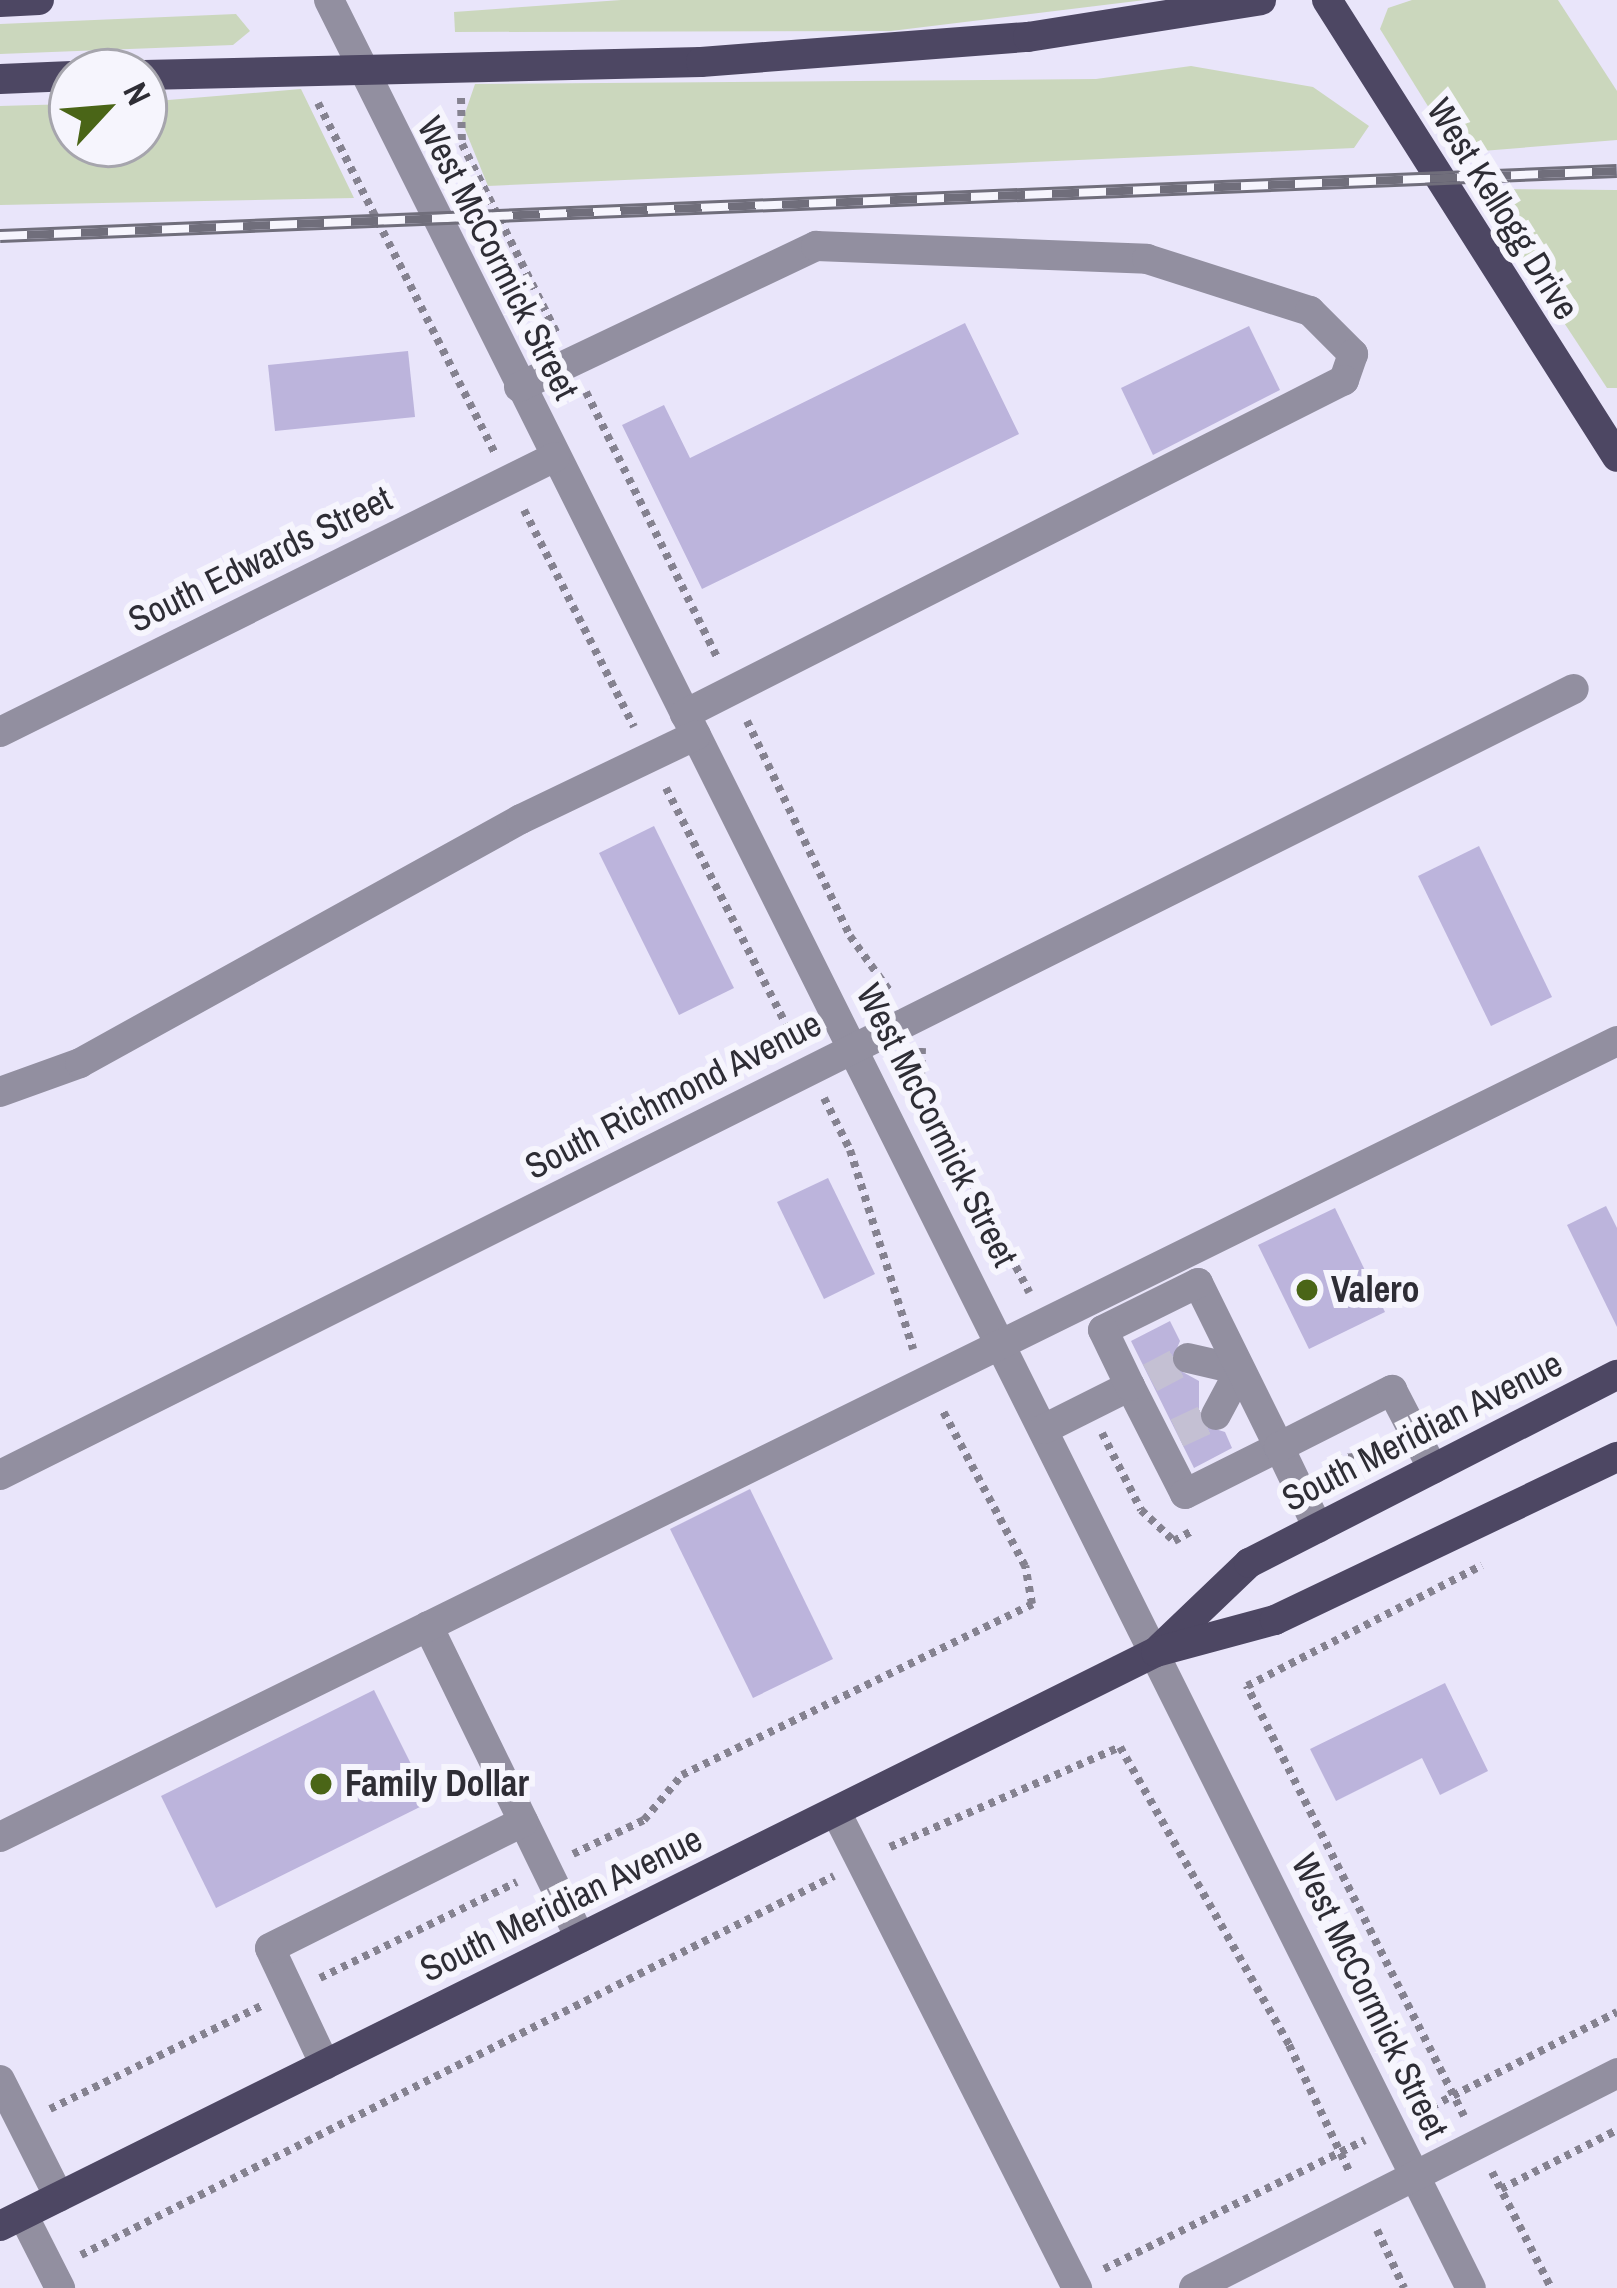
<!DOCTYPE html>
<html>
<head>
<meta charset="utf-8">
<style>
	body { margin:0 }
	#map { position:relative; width:1617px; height:2288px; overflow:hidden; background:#e9e5fa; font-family:"Archivo Narrow",sans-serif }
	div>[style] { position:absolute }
	.green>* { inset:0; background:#cbd7bd }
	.building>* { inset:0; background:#bcb4dc }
	.minor-tunnel>* { height:30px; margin-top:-15px; transform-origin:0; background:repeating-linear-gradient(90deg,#c4c0d3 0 30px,transparent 0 45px) }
	.path>* { height:8px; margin-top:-4px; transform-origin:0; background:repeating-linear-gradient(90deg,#858290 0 6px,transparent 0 12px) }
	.minor>* { height:30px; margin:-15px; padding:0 15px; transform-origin:15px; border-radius:15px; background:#928fa0 }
	.major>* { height:30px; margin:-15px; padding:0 15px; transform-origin:15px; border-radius:15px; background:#4d4763 }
	.rail>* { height:14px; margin-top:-7px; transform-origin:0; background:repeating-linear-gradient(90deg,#f6f5fd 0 27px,#706e7b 0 54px); box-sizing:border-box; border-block:3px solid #706e7b }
	.dots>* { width:33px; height:33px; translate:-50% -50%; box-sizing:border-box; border:6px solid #f6f5fd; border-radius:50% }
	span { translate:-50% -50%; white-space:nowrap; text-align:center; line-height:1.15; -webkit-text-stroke:12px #f6f5fd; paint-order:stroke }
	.street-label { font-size:36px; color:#2e2d35 }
	.poi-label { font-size:36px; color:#2e2d35; font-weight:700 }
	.left { translate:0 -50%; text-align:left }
	.north { position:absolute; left:48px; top:48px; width:120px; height:120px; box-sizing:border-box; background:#f6f5fd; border:3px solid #a6a5ad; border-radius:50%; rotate:64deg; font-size:33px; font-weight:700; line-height:48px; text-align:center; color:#2e2d35 }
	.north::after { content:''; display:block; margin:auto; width:42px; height:54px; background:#4a6517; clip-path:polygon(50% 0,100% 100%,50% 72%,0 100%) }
</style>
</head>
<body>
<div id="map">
	<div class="green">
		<i style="clip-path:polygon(621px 0,1145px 0,891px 31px,455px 32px,454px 12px)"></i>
		<i style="clip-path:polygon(1412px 0,1558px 0,1617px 91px,1617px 140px,1457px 153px,1380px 29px,1388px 8px)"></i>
		<i style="clip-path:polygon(236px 14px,250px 31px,233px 45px,0 54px,0 24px)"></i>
		<i style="clip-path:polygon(1191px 66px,1313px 87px,1369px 126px,1354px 148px,488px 186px,462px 122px,475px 84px,1096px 79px)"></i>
		<i style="clip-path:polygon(301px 89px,354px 198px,0 205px,0 106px,72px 104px,72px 144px,144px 144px,144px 102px)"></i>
		<i style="clip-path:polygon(1476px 189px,1617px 190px,1617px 388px,1607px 388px)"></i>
	</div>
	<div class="building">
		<i style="clip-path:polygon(965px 323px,1019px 434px,702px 589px,622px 425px,664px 405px,690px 458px)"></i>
		<i style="clip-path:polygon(1249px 326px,1280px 390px,1153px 455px,1121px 388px)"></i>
		<i style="clip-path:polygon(408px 351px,415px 417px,275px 431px,268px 365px)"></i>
		<i style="clip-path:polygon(654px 826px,734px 988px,679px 1015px,599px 853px)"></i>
		<i style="clip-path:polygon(1479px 846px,1552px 997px,1491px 1026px,1418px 876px)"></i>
		<i style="clip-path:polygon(828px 1178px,875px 1274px,824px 1299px,777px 1202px)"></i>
		<i style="clip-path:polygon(1606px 1206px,1617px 1228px,1617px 1327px,1567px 1225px)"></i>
		<i style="clip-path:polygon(1335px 1208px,1385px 1312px,1309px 1349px,1258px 1245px)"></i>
		<i style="clip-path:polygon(1170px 1321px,1180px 1341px,1170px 1365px,1199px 1381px,1199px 1424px,1225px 1432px,1232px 1448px,1194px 1468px,1131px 1341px)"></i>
		<i style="clip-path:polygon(750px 1489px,833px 1659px,753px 1698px,670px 1529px)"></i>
		<i style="clip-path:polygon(1445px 1683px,1488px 1771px,1440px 1795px,1422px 1758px,1336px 1801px,1310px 1749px)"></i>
		<i style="clip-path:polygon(374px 1690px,430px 1802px,216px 1908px,161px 1796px)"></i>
	</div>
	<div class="minor-tunnel">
		<i style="left:1150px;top:1378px;width:43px;rotate:-27.8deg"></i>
		<i style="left:1177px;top:1433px;width:43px;rotate:-24.8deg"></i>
	</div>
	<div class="path">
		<i style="left:461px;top:98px;width:46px;rotate:88.8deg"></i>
		<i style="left:462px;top:144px;width:215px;rotate:63.4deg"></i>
		<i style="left:318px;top:103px;width:393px;rotate:63.2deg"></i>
		<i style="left:586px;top:392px;width:298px;rotate:63.7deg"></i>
		<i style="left:524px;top:510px;width:243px;rotate:63.1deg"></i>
		<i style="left:747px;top:721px;width:238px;rotate:64.4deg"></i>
		<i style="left:850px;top:936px;width:70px;rotate:54.3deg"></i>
		<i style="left:666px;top:788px;width:285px;rotate:63.1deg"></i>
		<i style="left:922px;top:1048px;width:38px;rotate:92deg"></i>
		<i style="left:921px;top:1086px;width:233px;rotate:62.3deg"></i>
		<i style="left:824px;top:1098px;width:58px;rotate:63.4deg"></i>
		<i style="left:850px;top:1150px;width:209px;rotate:72.4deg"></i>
		<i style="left:1102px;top:1433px;width:86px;rotate:63.1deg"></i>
		<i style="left:1141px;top:1510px;width:45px;rotate:43.2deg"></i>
		<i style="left:1174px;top:1541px;width:23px;rotate:-29deg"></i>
		<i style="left:1336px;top:1459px;width:44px;rotate:-6.5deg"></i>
		<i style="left:890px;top:1847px;width:251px;rotate:-23.5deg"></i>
		<i style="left:1120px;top:1747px;width:343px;rotate:60.4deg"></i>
		<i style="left:1289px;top:2045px;width:142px;rotate:64.5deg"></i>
		<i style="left:573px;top:1854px;width:79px;rotate:-25.6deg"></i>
		<i style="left:644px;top:1820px;width:59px;rotate:-49.8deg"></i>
		<i style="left:682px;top:1775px;width:390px;rotate:-26deg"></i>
		<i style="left:1032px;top:1604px;width:39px;rotate:-100deg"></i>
		<i style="left:1025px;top:1566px;width:175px;rotate:-117.9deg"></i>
		<i style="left:320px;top:1978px;width:219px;rotate:-26deg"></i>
		<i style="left:50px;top:2109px;width:237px;rotate:-26deg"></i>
		<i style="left:1421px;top:2112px;width:220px;rotate:-27deg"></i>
		<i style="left:1464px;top:2116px;width:482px;rotate:-116.8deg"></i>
		<i style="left:1247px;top:1686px;width:264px;rotate:-27.2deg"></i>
		<i style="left:1492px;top:2172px;width:130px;rotate:63deg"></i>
		<i style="left:1501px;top:2189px;width:130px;rotate:-27deg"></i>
		<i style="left:1377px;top:2230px;width:64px;rotate:65deg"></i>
		<i style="left:81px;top:2255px;width:843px;rotate:-26.72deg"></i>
		<i style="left:1104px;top:2269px;width:291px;rotate:-26.3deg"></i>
	</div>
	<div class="minor">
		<i style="left:329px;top:0;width:2557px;rotate:63.48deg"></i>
		<i style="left:519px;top:387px;width:329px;rotate:-25.4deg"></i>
		<i style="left:816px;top:246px;width:331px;rotate:2.2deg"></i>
		<i style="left:1147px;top:259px;width:171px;rotate:17.7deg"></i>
		<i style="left:1310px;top:311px;width:61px;rotate:45deg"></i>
		<i style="left:1353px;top:354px;width:28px;rotate:109deg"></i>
		<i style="left:1344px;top:380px;width:739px;rotate:153.12deg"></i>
		<i style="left:0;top:732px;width:619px;rotate:-26.36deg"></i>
		<i style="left:0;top:1092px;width:85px;rotate:-19.9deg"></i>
		<i style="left:80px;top:1063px;width:504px;rotate:-28.96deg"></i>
		<i style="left:521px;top:819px;width:194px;rotate:-25.6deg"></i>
		<i style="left:1188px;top:1358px;width:53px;rotate:13deg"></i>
		<i style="left:1240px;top:1370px;width:51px;rotate:118.1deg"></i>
		<i style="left:1044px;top:1429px;width:96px;rotate:-26.6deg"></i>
		<i style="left:1130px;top:1386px;width:121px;rotate:63deg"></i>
		<i style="left:1185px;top:1494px;width:105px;rotate:-26.6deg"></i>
		<i style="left:1279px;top:1447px;width:183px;rotate:-116.3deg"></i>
		<i style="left:1198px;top:1283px;width:106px;rotate:153.7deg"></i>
		<i style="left:1103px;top:1330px;width:62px;rotate:64.3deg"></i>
		<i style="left:0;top:1475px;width:1759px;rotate:-26.54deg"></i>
		<i style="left:1318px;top:1528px;width:90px;rotate:-115.7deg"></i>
		<i style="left:1279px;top:1447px;width:127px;rotate:-26.8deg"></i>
		<i style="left:1392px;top:1390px;width:89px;rotate:62.6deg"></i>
		<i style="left:428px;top:1626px;width:347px;rotate:64deg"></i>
		<i style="left:836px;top:1812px;width:534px;rotate:63.15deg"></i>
		<i style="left:0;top:1837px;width:1802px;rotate:-26.21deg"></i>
		<i style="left:325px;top:2065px;width:129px;rotate:-115.2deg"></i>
		<i style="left:270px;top:1948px;width:283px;rotate:-26.5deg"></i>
		<i style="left:0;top:2080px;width:131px;rotate:63.2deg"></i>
		<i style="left:23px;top:2215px;width:82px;rotate:63.1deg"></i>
		<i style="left:1194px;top:2288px;width:475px;rotate:-26.9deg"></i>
	</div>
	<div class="major">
		<i style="left:1327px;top:0;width:541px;rotate:57.6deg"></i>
		<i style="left:0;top:2px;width:39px;rotate:-3deg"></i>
		<i style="left:144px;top:75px;width:557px;rotate:-1.34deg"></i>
		<i style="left:701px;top:62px;width:328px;rotate:-4.4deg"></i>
		<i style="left:1028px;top:37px;width:236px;rotate:-9deg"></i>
		<i style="left:0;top:79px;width:72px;rotate:-2.4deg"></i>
		<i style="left:1160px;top:1648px;width:123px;rotate:-43.7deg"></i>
		<i style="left:1249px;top:1563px;width:413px;rotate:-27.1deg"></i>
		<i style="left:0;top:2226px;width:1291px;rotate:-26.41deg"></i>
		<i style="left:1156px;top:1652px;width:123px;rotate:-15.1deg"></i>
		<i style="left:1275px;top:1620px;width:379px;rotate:-25.5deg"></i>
	</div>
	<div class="rail">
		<i style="left:0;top:236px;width:1618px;rotate:-2.3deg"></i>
	</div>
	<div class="dots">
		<i style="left:1307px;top:1290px;background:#4a6517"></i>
		<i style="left:321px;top:1784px;background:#4a6517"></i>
	</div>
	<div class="street-label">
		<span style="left:1503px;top:209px;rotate:58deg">West Kellogg Drive</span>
		<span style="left:498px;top:258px;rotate:63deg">West McCormick Street</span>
		<span style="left:260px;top:559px;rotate:-26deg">South Edwards Street</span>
		<span style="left:673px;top:1095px;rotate:-27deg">South Richmond Avenue</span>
		<span style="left:937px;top:1125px;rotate:63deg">West McCormick Street</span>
		<span style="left:1422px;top:1431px;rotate:-27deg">South Meridian Avenue</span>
		<span style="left:561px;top:1904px;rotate:-26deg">South Meridian Avenue</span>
		<span style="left:1370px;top:1996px;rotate:64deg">West McCormick Street</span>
	</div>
	<div class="poi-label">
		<span class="left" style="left:1331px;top:1290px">Valero</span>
		<span class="left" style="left:345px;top:1784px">Family Dollar</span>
	</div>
	<div class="north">N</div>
</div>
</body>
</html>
